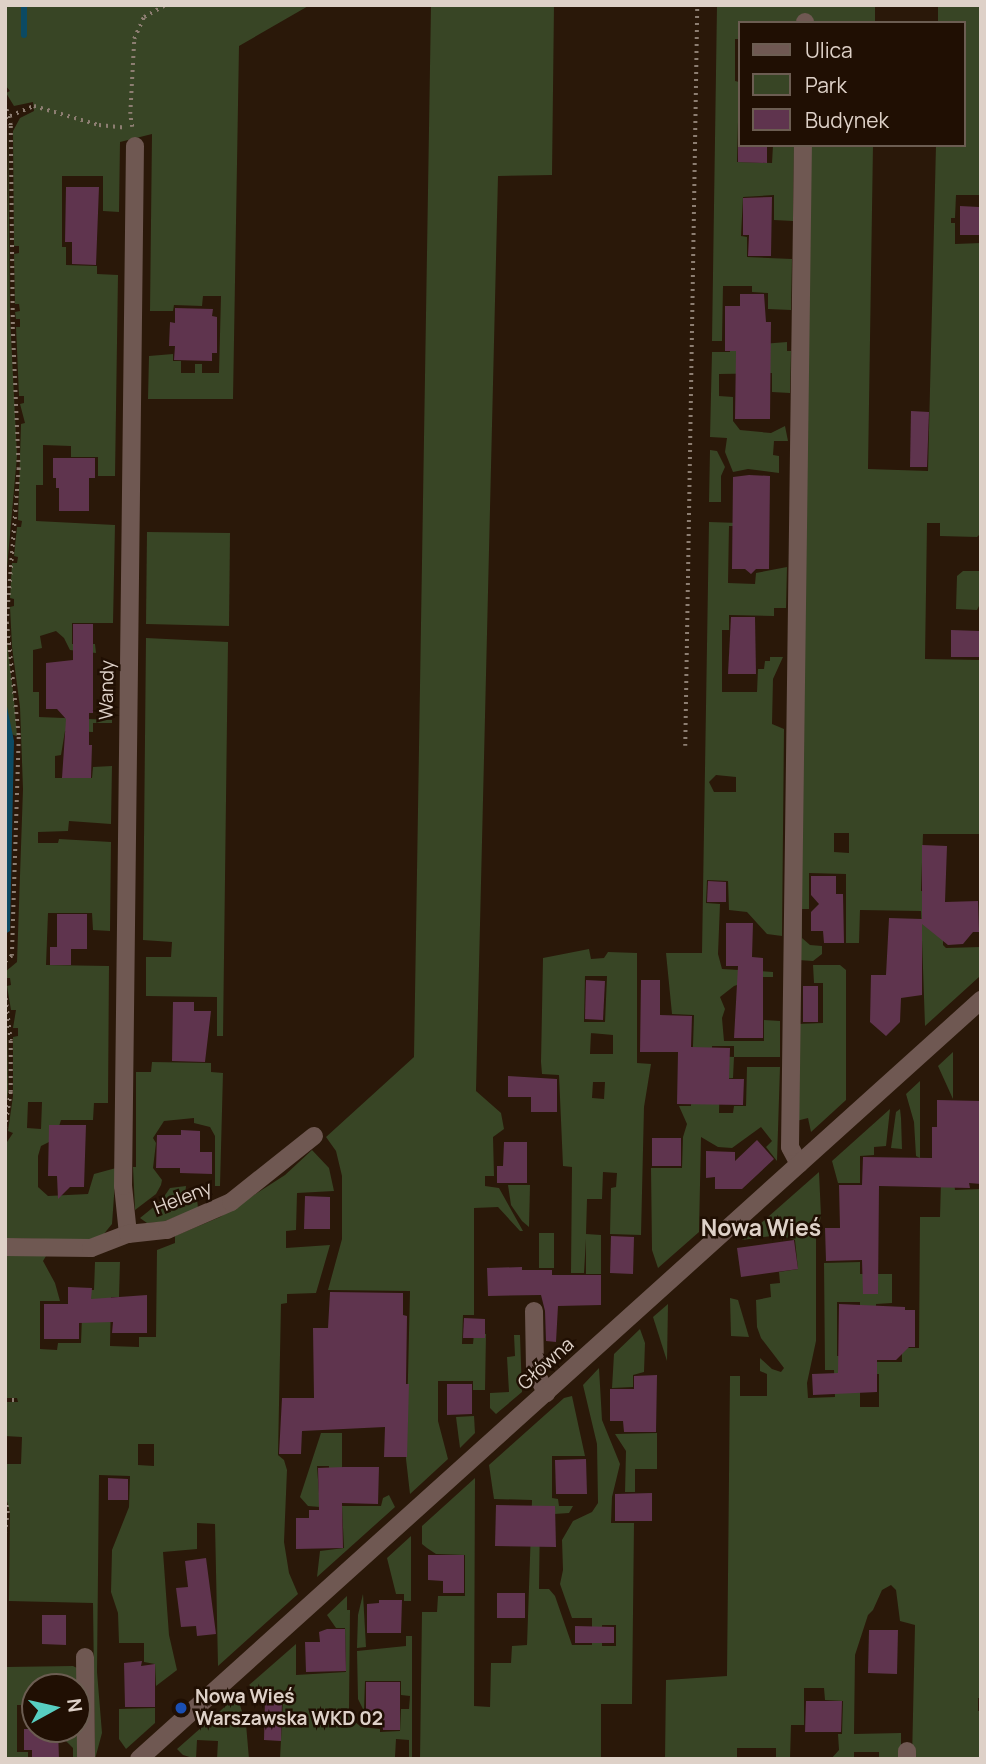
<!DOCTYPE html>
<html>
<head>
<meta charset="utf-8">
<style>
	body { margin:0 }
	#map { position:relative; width:986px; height:1764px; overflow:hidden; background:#2a1809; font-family:Manrope,sans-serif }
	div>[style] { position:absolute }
	.green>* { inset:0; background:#384525 }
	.water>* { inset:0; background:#0c4a63 }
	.stream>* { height:6px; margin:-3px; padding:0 3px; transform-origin:3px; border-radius:3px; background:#0c4a63 }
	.building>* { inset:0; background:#5f344e }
	.path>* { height:3.5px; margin-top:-1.75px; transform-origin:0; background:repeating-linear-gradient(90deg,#8d7e72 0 2px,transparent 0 7px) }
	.minor>* { height:18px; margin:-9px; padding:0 9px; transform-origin:9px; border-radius:9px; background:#6f5852 }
	.dots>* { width:19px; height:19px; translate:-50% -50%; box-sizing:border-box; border:4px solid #200f03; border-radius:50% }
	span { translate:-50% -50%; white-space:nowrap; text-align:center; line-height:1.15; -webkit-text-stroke:5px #200f03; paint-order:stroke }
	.street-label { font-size:19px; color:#ded1c8 }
	.poi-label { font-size:19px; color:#ded1c8; font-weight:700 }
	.left { translate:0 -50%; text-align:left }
	.quarter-label { font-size:23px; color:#ded1c8; font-weight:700 }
	.frame { position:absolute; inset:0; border:7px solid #ded1c8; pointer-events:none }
	.legend { position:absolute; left:738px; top:21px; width:228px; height:126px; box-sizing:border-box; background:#200f03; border:2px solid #6c5d52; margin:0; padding:9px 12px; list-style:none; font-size:21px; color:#ded1c8 }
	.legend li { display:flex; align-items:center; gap:14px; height:35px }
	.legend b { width:35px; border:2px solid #6c5d52 }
	.north { position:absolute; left:21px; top:1673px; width:70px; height:70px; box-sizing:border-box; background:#200f03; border:2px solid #6c5d52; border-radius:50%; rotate:82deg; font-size:19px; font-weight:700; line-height:28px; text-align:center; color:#ded1c8 }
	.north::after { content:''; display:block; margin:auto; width:24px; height:32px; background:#57cec1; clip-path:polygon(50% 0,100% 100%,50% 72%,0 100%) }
</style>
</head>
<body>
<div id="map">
	<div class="green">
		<i style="clip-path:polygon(evenodd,5px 5px,310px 5px,239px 46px,233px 399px,148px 399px,149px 356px,173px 354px,173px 361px,181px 361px,181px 373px,195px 373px,195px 364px,202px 364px,202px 373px,219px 373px,221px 296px,203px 296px,202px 306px,174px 305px,173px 311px,150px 311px,152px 134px,120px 142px,119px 212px,103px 211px,103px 176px,62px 176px,62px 247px,66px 247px,66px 265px,97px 266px,97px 274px,118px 275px,115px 476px,98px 476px,98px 457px,71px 457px,71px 446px,43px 445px,43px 485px,36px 485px,36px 521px,115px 525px,113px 623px,72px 623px,72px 644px,95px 644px,96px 653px,70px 650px,64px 638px,56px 631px,40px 636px,42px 648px,33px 650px,33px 692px,39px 692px,39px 717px,112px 720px,112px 723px,93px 723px,93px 732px,65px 731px,61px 755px,55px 756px,55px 778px,92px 778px,93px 767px,112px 766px,111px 824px,69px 821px,68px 831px,38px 832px,38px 843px,58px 843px,59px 839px,111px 842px,110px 931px,93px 930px,92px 913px,48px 913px,46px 965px,109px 966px,108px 1103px,94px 1103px,93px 1120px,61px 1120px,55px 1139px,41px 1146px,38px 1156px,38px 1187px,48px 1196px,88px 1194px,94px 1174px,116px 1168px,112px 1224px,103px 1235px,87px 1240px,5px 1238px,5px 1145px,13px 1133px,8px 1131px,13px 1096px,13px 1037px,18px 1036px,18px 1028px,13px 1028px,16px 1010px,11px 1010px,7px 986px,11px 985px,10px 978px,5px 978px,5px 972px,17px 962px,23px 789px,20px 707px,12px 647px,10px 607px,14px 606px,14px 599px,10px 598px,12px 563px,17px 563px,18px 557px,14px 556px,17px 527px,21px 527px,22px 521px,18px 520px,21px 424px,25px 423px,20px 404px,24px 403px,24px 396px,19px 396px,16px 327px,20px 327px,20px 319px,16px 319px,15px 312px,20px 311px,19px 304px,15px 304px,14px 254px,19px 253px,19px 246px,14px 246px,13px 131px,20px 118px,34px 111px,33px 102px,14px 106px,6px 93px,10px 91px,5px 85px,5px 5px,28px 1102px,42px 1102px,41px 1129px,27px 1128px,28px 1102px)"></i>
		<i style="clip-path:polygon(431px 5px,554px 5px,552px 175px,498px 176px,476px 1091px,501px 1113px,504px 1129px,493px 1137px,494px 1176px,485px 1176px,485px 1186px,499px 1188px,523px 1231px,520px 1231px,498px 1207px,474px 1208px,474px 1315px,463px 1315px,462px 1344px,473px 1344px,474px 1333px,486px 1334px,485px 1390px,473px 1390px,473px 1381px,438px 1381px,438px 1421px,448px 1459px,410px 1494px,406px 1459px,410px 1291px,328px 1290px,342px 1239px,342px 1176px,336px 1151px,326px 1137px,414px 1057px)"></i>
		<i style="clip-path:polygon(717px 5px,875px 5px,875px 23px,813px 23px,813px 20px,797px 19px,796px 23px,739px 23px,739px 39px,735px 39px,735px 81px,739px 82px,737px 162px,772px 163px,773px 145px,794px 145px,793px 221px,774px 220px,774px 195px,743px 197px,741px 236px,747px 237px,747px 257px,792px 259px,791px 310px,768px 309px,768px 293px,752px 292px,752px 286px,723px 286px,722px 341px,712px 341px)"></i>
		<i style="clip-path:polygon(evenodd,938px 5px,981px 5px,981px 195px,956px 195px,955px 218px,951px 218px,951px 223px,955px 223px,955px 244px,981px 243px,981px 533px,977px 537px,940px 536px,940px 523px,927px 523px,925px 659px,981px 660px,981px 834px,923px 834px,921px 891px,943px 892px,943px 945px,946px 948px,980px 947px,979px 977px,925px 1026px,921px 911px,860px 910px,859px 943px,846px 943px,846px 874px,809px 873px,809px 909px,802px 909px,802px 938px,810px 945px,822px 946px,822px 954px,813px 961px,798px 960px,811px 145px,873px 145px,868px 469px,928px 471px,936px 145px,963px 145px,963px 23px,938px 23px,938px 5px,834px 833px,849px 833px,849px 853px,834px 852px,834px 833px)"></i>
		<i style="clip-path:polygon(8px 123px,10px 316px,17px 456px,5px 591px)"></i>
		<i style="clip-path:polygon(730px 336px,747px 345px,787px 342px,787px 351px,791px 351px,790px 393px,772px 392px,772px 373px,719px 374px,719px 396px,733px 397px,733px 421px,740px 430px,771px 433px,785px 426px,788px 441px,774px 441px,773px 455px,779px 456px,779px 473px,748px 469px,733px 472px,725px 452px,727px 438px,710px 437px,712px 352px,730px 352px)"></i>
		<i style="clip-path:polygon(710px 450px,717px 451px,725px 467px,721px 476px,721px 502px,709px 502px)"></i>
		<i style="clip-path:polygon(evenodd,709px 522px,739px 523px,739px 526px,729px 526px,728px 583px,755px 584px,756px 573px,787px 567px,786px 608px,774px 608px,774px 616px,729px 615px,729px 630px,722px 630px,722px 692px,757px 692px,758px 669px,764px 669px,765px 661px,770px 661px,770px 657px,783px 657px,773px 679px,772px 724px,784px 729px,782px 936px,767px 934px,747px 912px,729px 910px,728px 881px,707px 880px,706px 903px,720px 904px,718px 954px,722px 969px,773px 972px,773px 977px,761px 977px,734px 986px,720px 997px,725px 1009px,722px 1018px,724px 1041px,764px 1041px,764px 1020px,780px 1021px,780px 1057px,734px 1057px,733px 1078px,720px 1079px,719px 1113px,733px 1113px,734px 1106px,746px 1106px,747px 1067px,780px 1067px,777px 1161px,766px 1147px,772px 1141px,761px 1127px,732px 1148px,718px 1147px,701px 1137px,699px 1232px,658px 1268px,652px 1250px,651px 1168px,682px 1168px,683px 1137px,687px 1124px,679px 1106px,691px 1106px,694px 1015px,672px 1014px,666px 953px,702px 953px,709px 522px,716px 775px,736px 777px,736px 792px,714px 792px,709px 782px,716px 775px,709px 522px,712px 1046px,734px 1046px,734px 1057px,712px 1056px,712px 1046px)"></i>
		<i style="clip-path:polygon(147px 532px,230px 533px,229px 626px,146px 624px)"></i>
		<i style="clip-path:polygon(963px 571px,980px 571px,980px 604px,977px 610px,956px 609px,957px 576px)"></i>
		<i style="clip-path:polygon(5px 624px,14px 700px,17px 736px,10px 734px,6px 704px)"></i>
		<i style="clip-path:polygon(146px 638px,228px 642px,223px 1036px,217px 1036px,217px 997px,146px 996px,146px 957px,171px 957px,172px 942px,143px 940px)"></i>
		<i style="clip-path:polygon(evenodd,589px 949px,591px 959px,604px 958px,608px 952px,637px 953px,637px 1063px,651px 1064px,644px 1107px,641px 1235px,610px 1234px,611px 1188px,616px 1187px,617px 1173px,603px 1172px,602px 1199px,587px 1199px,586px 1234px,601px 1235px,601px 1274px,586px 1274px,586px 1239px,584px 1273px,571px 1273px,572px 1167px,563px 1166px,559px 1075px,542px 1074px,541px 1062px,543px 958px,589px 949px,585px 976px,607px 976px,605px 1022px,584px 1022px,585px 976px,589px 949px,591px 1033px,613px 1035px,613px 1054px,590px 1054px,591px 1033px,589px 949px,593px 1082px,605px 1082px,604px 1099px,592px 1098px,593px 1082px)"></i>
		<i style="clip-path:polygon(813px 965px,840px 965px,846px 970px,846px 1100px,811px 1132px,808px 1118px,796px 1121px,797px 1024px,823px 1023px,823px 983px,814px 983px)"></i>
		<i style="clip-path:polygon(7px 1017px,8px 1091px,5px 1121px,5px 1018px)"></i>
		<i style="clip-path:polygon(953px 1052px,953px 1099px,938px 1066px)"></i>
		<i style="clip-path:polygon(152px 1062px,211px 1063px,211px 1072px,223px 1073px,220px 1186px,215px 1186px,215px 1136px,210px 1127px,194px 1123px,194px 1118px,164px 1121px,153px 1138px,156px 1143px,153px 1168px,162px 1180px,161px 1185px,156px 1194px,135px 1210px,133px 1167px,136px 1167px,136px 1072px,151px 1072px)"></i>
		<i style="clip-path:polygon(920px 1081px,920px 1158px,916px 1156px,914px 1122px,906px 1094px)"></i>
		<i style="clip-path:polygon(890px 1109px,886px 1146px,874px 1147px,874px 1155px,860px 1156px,860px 1183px,838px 1183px,832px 1161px)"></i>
		<i style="clip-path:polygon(900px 1109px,901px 1118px,902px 1149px,891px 1148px,896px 1112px)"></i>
		<i style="clip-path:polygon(evenodd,312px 1150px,329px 1168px,334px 1191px,297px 1193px,296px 1230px,286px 1231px,286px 1248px,330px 1245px,316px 1293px,287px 1294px,287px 1303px,281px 1304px,278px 1455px,284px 1460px,287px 1470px,284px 1542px,289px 1573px,298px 1594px,218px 1666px,215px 1524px,197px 1523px,197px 1549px,163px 1552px,169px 1635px,177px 1670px,156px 1686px,155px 1664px,144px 1662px,144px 1643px,119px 1643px,118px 1613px,111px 1592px,112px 1550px,129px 1507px,130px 1476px,99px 1475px,97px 1672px,102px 1733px,95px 1759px,93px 1603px,9px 1601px,10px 1513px,5px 1493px,5px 1464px,21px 1464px,22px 1437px,5px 1436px,5px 1402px,18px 1402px,17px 1398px,5px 1398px,5px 1255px,46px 1256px,43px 1261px,55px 1283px,60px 1301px,40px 1301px,40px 1349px,57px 1350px,58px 1343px,81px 1343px,83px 1290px,94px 1290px,95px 1262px,120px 1262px,119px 1297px,111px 1297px,110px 1346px,139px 1347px,139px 1337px,156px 1337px,157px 1250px,175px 1243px,175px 1236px,220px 1217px,285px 1175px,312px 1150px,138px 1444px,154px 1444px,154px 1466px,138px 1465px,138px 1444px)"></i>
		<i style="clip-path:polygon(evenodd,819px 1172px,821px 1216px,816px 1237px,816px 1341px,807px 1383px,808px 1398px,835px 1397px,834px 1370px,825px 1370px,824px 1263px,860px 1262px,860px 1274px,892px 1274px,892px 1303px,876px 1304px,875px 1362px,902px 1362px,902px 1348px,919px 1348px,920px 1217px,940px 1217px,941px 1181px,954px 1181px,955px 1190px,981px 1189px,981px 1698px,978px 1698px,978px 1711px,981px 1711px,981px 1759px,912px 1759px,915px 1625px,900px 1621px,896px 1590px,891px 1585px,882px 1590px,873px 1610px,868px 1615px,855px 1655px,854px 1734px,901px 1733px,901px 1759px,879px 1759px,879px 1752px,854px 1752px,854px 1759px,831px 1759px,839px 1750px,838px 1734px,842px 1734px,843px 1701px,825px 1700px,824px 1688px,804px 1688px,804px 1725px,791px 1725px,790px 1759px,776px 1759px,776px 1748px,737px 1748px,737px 1759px,665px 1759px,666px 1680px,727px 1676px,730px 1376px,740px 1376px,740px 1396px,767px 1396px,767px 1374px,760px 1371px,760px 1358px,772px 1369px,781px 1372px,784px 1368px,761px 1338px,757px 1327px,756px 1300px,771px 1297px,770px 1284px,780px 1283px,779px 1272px,798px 1269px,795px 1240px,779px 1235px,742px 1240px,819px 1172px,837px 1302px,860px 1302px,860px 1356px,837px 1356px,837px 1302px,819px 1172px,860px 1374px,879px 1374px,879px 1407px,860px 1407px,860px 1374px)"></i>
		<i style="clip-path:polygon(508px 1185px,530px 1185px,529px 1227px,522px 1221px,511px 1205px)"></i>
		<i style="clip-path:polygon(186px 1186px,184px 1204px,197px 1199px,198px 1208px,163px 1222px,147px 1223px,140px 1218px,161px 1201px,170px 1188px)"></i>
		<i style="clip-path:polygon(539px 1233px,554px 1233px,554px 1268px,539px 1268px)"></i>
		<i style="clip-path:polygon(730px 1298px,738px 1300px,749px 1337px,731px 1336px)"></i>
		<i style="clip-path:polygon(668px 1304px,667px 1361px,653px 1317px)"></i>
		<i style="clip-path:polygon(640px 1329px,645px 1343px,644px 1372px,633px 1375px,633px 1387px,612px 1388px,614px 1354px)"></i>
		<i style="clip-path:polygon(514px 1335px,520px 1335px,522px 1392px,496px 1414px,490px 1408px,490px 1393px,509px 1392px,507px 1357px,515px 1356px)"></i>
		<i style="clip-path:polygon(evenodd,599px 1368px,602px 1420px,620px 1464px,612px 1497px,611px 1523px,634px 1523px,632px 1704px,601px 1704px,601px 1759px,420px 1759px,422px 1612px,437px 1612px,438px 1596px,465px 1596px,465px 1555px,436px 1554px,427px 1548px,422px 1544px,422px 1526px,475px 1478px,474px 1706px,490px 1707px,491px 1663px,511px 1663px,512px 1646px,527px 1645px,532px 1500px,494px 1499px,489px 1465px,564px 1398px,572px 1396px,585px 1456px,552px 1456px,552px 1498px,558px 1499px,559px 1506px,573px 1506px,569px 1513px,540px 1515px,539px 1589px,549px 1589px,555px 1596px,572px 1645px,592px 1645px,592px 1618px,572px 1618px,560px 1584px,563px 1570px,562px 1540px,573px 1521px,592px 1512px,598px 1503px,597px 1444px,583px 1385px,599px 1368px,602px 1625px,616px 1625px,616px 1646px,602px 1646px,602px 1625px)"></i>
		<i style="clip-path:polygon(474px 1416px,475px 1433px,460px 1448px,456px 1417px)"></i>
		<i style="clip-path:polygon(321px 1433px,342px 1433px,342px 1502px,329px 1482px,329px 1466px,317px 1466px,320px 1507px,308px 1506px,300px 1497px)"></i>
		<i style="clip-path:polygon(657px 1433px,657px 1469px,635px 1469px,635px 1492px,625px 1492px,626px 1451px,615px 1434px)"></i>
		<i style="clip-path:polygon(389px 1495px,395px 1507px,317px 1577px,320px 1551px,344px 1548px,342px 1506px,381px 1506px,383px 1498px)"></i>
		<i style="clip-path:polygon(411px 1536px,411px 1601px,404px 1601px,404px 1594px,396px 1594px,387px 1558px)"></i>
		<i style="clip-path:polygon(363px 1594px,366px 1647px,357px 1648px,358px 1615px)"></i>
		<i style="clip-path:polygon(347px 1596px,347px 1610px,350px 1610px,349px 1709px,354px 1721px,361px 1727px,380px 1729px,380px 1732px,400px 1731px,401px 1709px,409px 1709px,410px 1696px,401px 1695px,401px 1681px,365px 1681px,364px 1711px,358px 1699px,357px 1651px,406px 1646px,406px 1636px,412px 1636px,412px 1759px,409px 1759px,409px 1740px,396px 1739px,395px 1757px,388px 1759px,280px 1759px,283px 1700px,264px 1697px,249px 1685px,296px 1644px,296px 1675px,346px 1672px,345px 1628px,336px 1628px,327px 1615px)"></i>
		<i style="clip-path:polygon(73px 1666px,79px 1669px,77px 1687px,35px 1687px,35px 1705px,17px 1705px,17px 1752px,28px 1752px,28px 1759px,6px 1759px,7px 1667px)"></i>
		<i style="clip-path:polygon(237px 1696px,246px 1724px,249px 1759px,217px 1759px,218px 1741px,197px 1740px,196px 1759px,183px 1755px,177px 1749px)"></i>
		<i style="clip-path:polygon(155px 1708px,155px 1723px,126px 1749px,119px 1739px,119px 1709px)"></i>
		<i style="clip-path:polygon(63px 1729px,77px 1729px,80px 1759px,73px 1759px,73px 1748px,63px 1738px)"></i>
	</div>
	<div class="water">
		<i style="clip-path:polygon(5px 697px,14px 741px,10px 931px,5px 934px)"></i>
	</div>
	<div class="stream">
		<i style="left:24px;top:5px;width:30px;rotate:90deg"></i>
	</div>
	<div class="building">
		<i style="clip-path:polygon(738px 145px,767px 145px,767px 163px,738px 162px)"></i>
		<i style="clip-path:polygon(66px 187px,99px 187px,96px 265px,72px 264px,72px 242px,65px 242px)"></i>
		<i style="clip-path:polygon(772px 197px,771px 256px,748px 256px,749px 235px,743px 235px,743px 198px)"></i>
		<i style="clip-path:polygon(960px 206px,979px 207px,979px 235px,960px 235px)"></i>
		<i style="clip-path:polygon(740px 294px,764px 294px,766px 322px,771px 322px,770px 419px,735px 419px,736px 351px,725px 351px,725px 306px,740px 306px)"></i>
		<i style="clip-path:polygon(175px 308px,213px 309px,212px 316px,217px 317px,217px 353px,212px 353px,212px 361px,174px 360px,175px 346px,169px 346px,170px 322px,175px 323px)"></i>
		<i style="clip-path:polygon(911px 411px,929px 412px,927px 467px,910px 467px)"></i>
		<i style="clip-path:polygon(53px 458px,95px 458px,95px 478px,89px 478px,89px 511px,59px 511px,59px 488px,56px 488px,56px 478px,53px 478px)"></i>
		<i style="clip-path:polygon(749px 475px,770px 476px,769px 569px,756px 569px,751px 574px,745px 569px,732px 569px,733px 477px)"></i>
		<i style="clip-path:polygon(731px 617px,755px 617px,756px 674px,728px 674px)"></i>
		<i style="clip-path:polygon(73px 624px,93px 624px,93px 713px,89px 713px,89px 745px,92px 745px,91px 778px,62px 778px,66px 719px,57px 709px,46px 709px,46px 663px,73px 660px)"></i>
		<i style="clip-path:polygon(951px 630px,979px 631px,979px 657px,951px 657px)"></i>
		<i style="clip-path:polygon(922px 845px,947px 846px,945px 902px,978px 901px,979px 932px,973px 932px,963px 944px,948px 945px,922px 924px)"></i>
		<i style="clip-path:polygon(811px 876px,836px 876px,836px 894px,843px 894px,844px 943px,824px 943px,823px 931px,811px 931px,811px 912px,819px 904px,811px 895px)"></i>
		<i style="clip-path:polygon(708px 881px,726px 882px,726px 902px,707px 902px)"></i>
		<i style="clip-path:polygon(57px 914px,87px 914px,87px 949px,71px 949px,71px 965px,50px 965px,50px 947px,57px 947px)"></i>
		<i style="clip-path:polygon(889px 918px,922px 919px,922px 995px,901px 998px,900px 1022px,886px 1036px,870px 1022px,871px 975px,886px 975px)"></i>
		<i style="clip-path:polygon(726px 923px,753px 923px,752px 957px,763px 958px,763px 1038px,734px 1038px,738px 966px,726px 966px)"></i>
		<i style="clip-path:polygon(586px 980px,605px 981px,603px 1020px,585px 1019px)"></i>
		<i style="clip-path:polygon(641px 980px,660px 980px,660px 1015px,692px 1016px,691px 1047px,730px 1048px,729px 1079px,744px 1079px,743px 1105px,677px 1104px,678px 1052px,640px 1052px)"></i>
		<i style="clip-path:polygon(803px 986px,818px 986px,818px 1022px,803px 1022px)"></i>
		<i style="clip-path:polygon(173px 1002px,194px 1002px,194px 1011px,211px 1011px,205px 1062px,172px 1061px)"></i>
		<i style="clip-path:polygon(508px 1076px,557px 1079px,557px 1112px,531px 1112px,531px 1097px,508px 1097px)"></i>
		<i style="clip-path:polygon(937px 1100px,981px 1101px,981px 1184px,969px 1183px,970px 1188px,879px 1186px,878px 1294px,863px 1294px,862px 1260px,826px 1261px,825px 1228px,840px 1228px,839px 1185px,862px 1185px,863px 1157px,932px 1158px,932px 1127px,937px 1127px)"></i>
		<i style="clip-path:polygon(49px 1125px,86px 1125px,84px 1187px,70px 1187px,58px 1199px,57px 1176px,48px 1176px)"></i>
		<i style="clip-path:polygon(181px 1130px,200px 1131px,200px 1152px,212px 1152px,212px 1174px,180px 1173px,180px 1168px,156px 1168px,157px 1135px,181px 1135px)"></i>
		<i style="clip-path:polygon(652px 1138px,681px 1138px,681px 1166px,652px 1166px)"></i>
		<i style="clip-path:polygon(757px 1140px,774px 1159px,742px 1189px,715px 1189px,715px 1177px,706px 1178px,706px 1151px,735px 1152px,735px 1161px)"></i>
		<i style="clip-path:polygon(504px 1142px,527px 1142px,527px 1183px,497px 1183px,497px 1166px,503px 1166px)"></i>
		<i style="clip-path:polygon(305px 1196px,330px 1197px,330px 1229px,304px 1229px)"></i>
		<i style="clip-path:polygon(611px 1236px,634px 1237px,633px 1274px,610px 1273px)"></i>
		<i style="clip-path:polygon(794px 1240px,798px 1269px,741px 1277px,737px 1248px)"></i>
		<i style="clip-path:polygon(522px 1267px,522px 1270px,552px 1270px,552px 1275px,601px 1275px,601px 1305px,558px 1306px,556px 1342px,546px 1341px,545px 1311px,541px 1295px,488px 1296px,487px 1268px)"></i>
		<i style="clip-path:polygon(68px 1287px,92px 1288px,91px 1299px,147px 1295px,147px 1333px,112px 1333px,113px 1322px,79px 1323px,79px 1339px,44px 1339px,44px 1304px,68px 1304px)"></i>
		<i style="clip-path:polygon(330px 1292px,403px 1293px,403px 1315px,407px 1316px,406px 1384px,409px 1384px,407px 1457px,384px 1457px,385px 1427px,302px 1431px,301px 1454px,279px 1454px,282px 1398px,314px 1398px,313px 1328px,328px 1328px)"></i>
		<i style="clip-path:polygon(839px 1304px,905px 1307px,905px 1310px,915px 1310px,915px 1347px,909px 1347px,896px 1360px,877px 1360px,877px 1392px,813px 1395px,812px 1374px,838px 1373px)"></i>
		<i style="clip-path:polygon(464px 1318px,485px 1319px,485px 1338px,463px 1338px)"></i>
		<i style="clip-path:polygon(657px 1375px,656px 1432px,624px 1432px,623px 1421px,610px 1421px,610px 1389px,634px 1389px,634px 1376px)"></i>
		<i style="clip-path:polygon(447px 1384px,472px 1384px,472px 1414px,447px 1415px)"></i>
		<i style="clip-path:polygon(586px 1459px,587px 1494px,556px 1494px,555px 1460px)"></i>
		<i style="clip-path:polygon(344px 1467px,379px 1467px,378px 1504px,342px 1503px,343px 1548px,296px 1549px,296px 1518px,309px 1518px,309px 1510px,319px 1510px,318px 1468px)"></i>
		<i style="clip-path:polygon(108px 1478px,128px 1479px,128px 1500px,108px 1500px)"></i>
		<i style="clip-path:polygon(652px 1493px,652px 1521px,615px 1521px,615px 1494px)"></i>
		<i style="clip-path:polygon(496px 1505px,555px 1506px,556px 1547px,495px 1546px)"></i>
		<i style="clip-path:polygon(428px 1555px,464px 1555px,464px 1593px,443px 1593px,443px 1581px,428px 1580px)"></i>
		<i style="clip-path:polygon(206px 1558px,216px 1634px,197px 1636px,196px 1626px,181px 1627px,176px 1588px,188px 1587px,185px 1561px)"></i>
		<i style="clip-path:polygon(497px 1593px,525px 1593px,525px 1618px,497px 1618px)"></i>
		<i style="clip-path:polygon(379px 1600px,402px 1600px,401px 1633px,367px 1633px,367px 1604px,379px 1603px)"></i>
		<i style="clip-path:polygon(42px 1615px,66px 1615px,66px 1645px,42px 1644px)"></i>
		<i style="clip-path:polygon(575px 1626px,614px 1627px,614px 1643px,575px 1643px)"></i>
		<i style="clip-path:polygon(327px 1629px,345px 1629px,346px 1671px,306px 1672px,305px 1642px,320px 1642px,319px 1632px)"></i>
		<i style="clip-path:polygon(869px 1630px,898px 1630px,897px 1674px,868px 1673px)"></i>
		<i style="clip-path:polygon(142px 1661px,141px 1666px,155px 1664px,155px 1707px,125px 1707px,124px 1663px)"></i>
		<i style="clip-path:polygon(366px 1682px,400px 1682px,400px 1730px,383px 1730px,381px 1713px,366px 1713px)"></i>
		<i style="clip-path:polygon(265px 1700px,282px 1700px,281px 1741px,264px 1740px)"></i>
		<i style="clip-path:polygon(806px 1701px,842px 1701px,841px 1732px,805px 1732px)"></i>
		<i style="clip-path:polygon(24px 1729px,58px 1729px,59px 1759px,32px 1759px,32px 1750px,24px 1750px)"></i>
	</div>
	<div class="path">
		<i style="left:5px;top:103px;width:24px;rotate:75deg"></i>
		<i style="left:11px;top:126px;width:201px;rotate:89.4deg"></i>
		<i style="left:13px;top:327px;width:141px;rotate:87.6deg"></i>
		<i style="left:19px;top:468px;width:154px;rotate:94.5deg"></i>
		<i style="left:7px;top:622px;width:116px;rotate:84deg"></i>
		<i style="left:19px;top:737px;width:219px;rotate:91.8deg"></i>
		<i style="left:12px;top:956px;width:9px;rotate:139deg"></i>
		<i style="left:10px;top:116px;width:26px;rotate:-23deg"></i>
		<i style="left:34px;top:106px;width:68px;rotate:16.3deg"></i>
		<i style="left:99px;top:125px;width:27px;rotate:6deg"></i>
		<i style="left:132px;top:127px;width:13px;rotate:-99deg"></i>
		<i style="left:130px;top:114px;width:75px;rotate:-86.9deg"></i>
		<i style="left:134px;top:39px;width:24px;rotate:-66deg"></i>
		<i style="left:144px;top:17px;width:25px;rotate:-29deg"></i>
		<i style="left:685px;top:746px;width:741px;rotate:-89.07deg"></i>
		<i style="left:5px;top:991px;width:50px;rotate:83.2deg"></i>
		<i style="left:11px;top:1041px;width:51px;rotate:90deg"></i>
		<i style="left:11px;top:1092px;width:38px;rotate:99deg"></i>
		<i style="left:5px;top:1400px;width:12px"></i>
		<i style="left:5px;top:1499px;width:12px;rotate:76deg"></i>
		<i style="left:8px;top:1511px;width:24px;rotate:97deg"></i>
	</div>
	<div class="minor">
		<i style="left:805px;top:23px;width:1px;rotate:-90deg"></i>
		<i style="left:799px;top:1164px;width:19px;rotate:-118deg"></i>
		<i style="left:790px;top:1147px;width:1002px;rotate:-89.26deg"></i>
		<i style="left:128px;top:1234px;width:48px;rotate:-95.9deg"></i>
		<i style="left:123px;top:1186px;width:1040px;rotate:-89.34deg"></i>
		<i style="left:5px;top:1247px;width:86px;rotate:0.7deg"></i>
		<i style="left:91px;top:1248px;width:40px;rotate:-21deg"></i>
		<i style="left:128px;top:1234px;width:39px;rotate:-6deg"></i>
		<i style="left:167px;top:1230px;width:70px;rotate:-23.6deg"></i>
		<i style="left:231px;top:1202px;width:106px;rotate:-38.5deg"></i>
		<i style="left:534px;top:1311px;width:60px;rotate:89deg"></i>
		<i style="left:535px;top:1371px;width:25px;rotate:63deg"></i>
		<i style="left:85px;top:1657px;width:102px;rotate:89.4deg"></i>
		<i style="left:139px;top:1759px;width:1134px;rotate:-42.03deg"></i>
		<i style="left:907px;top:1759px;width:8px;rotate:-90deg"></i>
	</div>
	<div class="dots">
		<i style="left:181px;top:1708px;background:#1a4fb4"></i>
	</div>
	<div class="street-label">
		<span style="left:107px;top:690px;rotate:-89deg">Wandy</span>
		<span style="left:183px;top:1198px;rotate:-21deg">Heleny</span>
		<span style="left:546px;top:1364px;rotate:-42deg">Główna</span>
	</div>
	<div class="poi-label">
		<span class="left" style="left:195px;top:1708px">Nowa Wieś<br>Warszawska WKD 02</span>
	</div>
	<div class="quarter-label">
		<span style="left:761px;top:1227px">Nowa Wieś</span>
	</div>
	<div class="frame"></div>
	<ul class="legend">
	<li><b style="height:9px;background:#6f5852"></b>Ulica</li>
	<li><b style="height:19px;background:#384525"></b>Park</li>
	<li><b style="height:19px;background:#5f344e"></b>Budynek</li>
	</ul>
	<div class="north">N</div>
</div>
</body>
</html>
